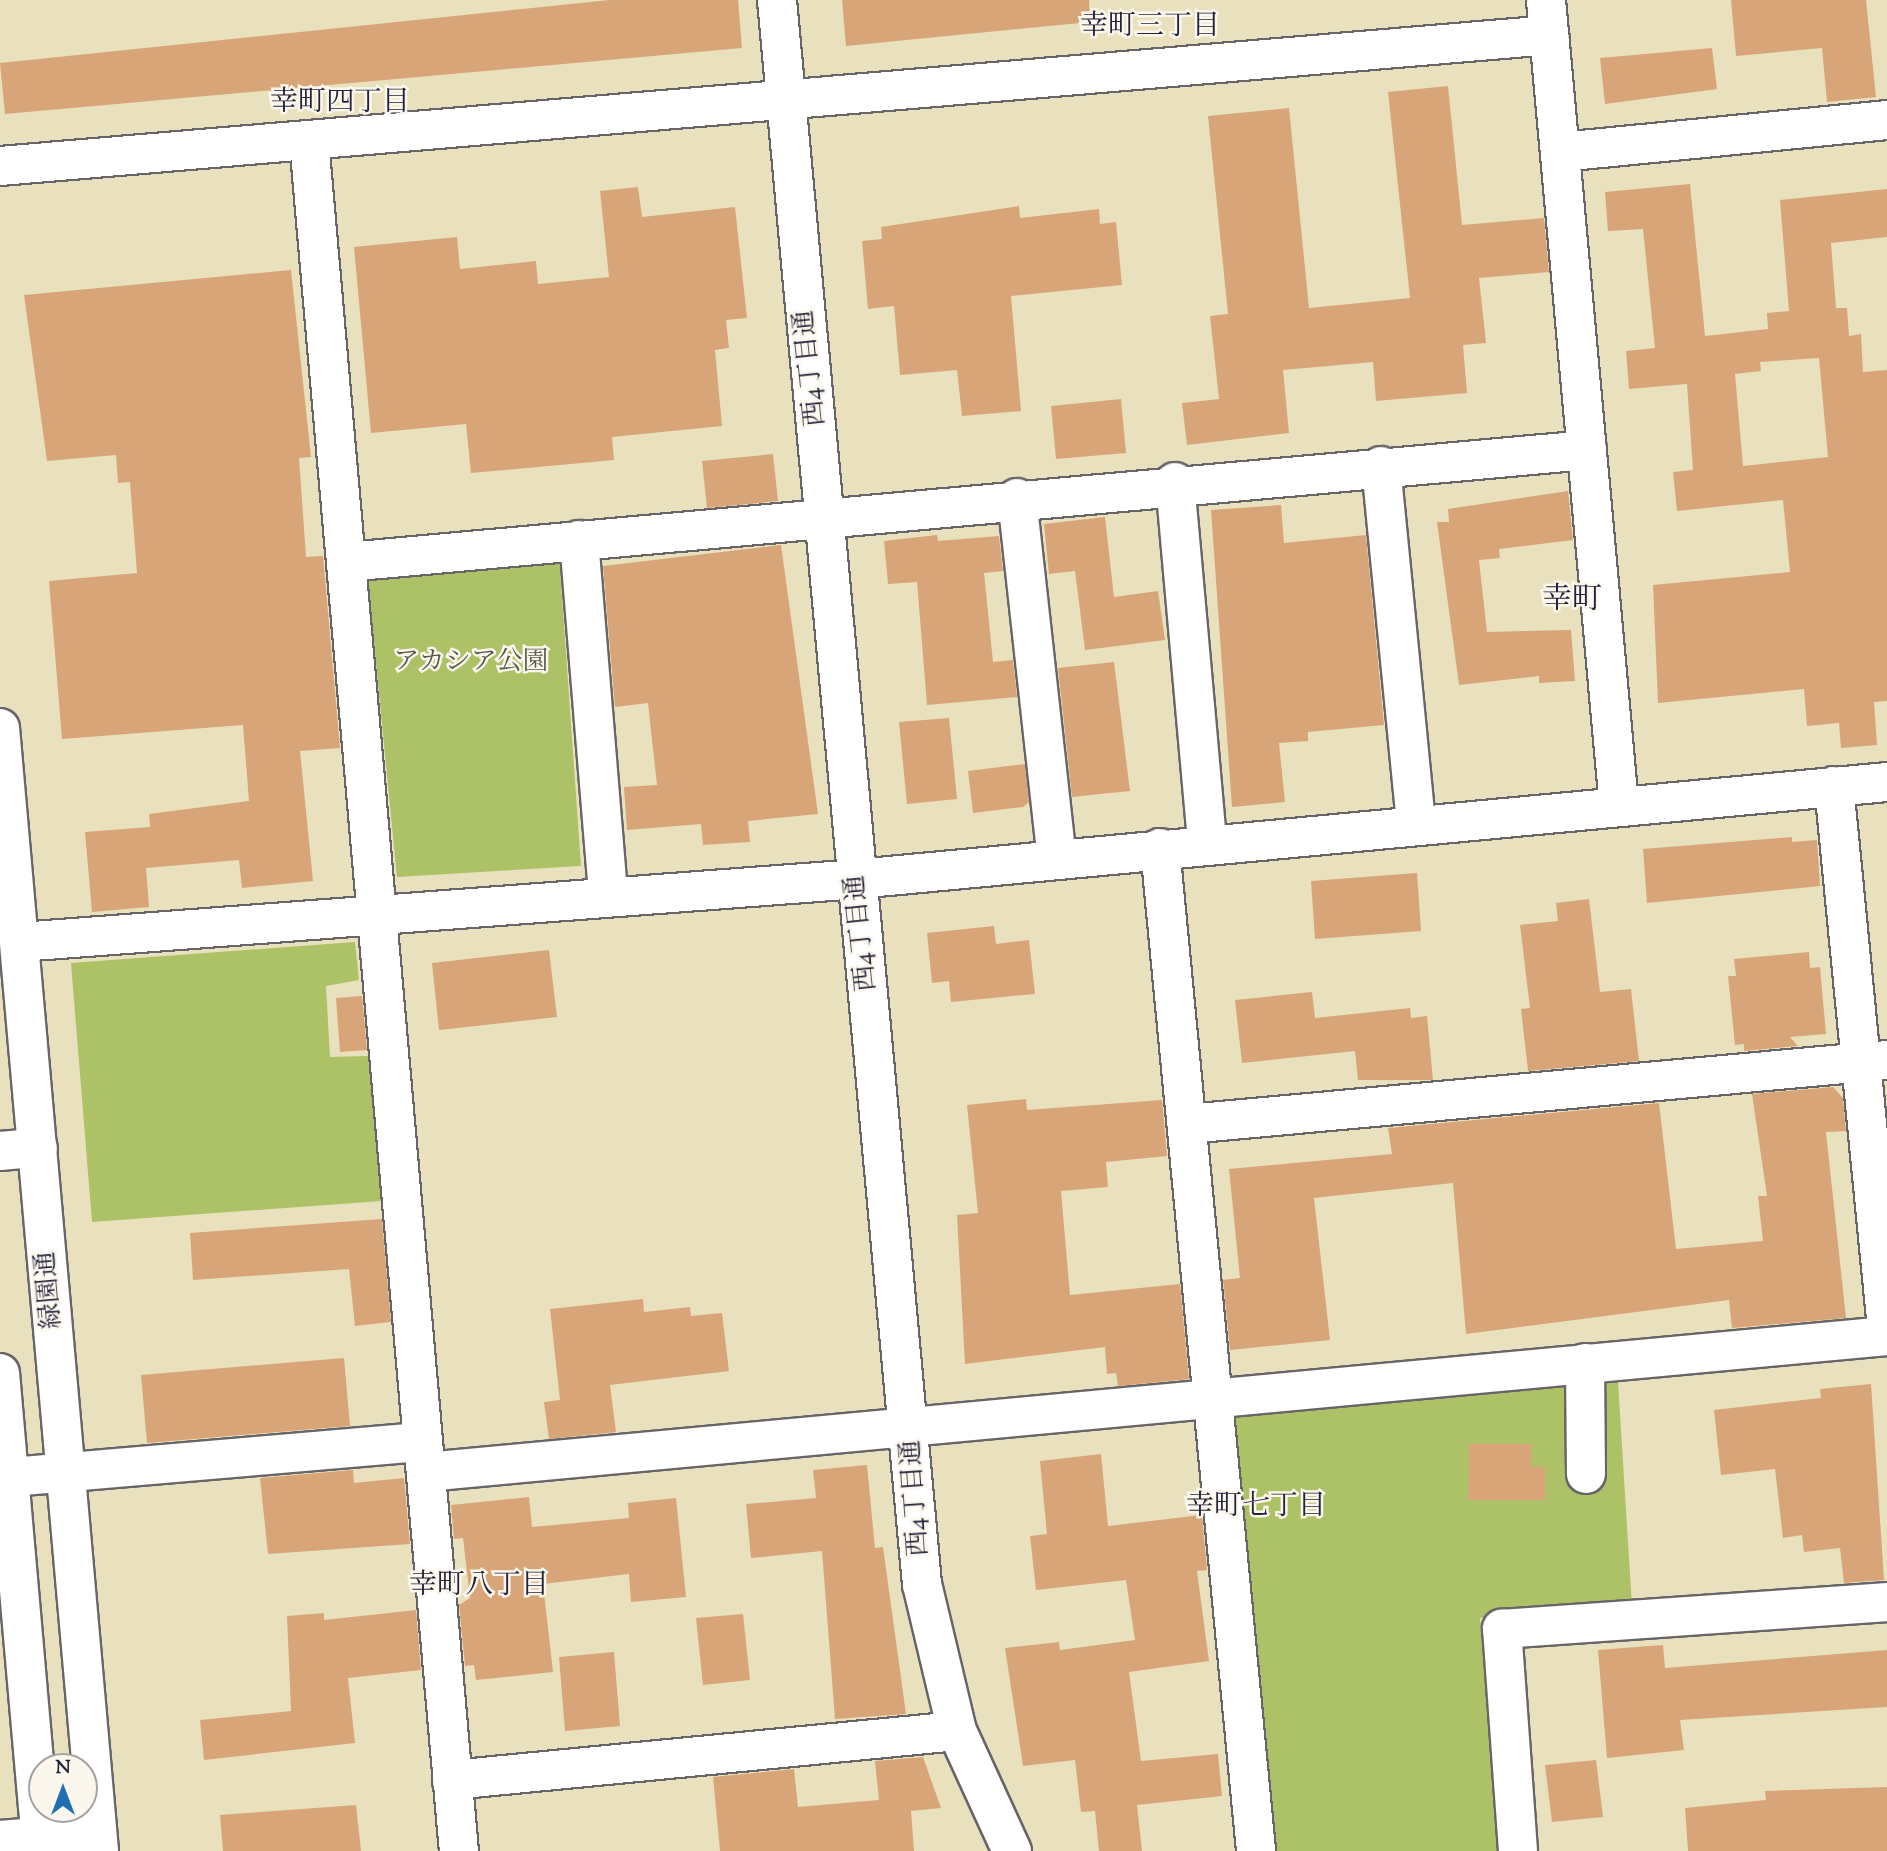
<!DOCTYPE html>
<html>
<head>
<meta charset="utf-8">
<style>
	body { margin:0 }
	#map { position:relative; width:1887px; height:1851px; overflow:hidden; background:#e9e1be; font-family:"Sorts Mill Goudy","Noto Serif JP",serif }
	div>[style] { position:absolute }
	.green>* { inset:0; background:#adc166 }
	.building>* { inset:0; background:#d8a578 }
	.roads { filter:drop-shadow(2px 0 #686569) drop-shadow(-2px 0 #686569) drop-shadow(0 2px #686569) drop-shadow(0 -2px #686569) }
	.minor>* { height:38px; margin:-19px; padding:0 19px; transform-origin:19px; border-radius:19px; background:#fff }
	span { translate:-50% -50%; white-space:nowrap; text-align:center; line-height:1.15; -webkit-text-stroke:5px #fbf7ec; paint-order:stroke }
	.street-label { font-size:26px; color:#22223b }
	.park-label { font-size:26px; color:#535a4a }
	.neighbourhood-label { font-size:28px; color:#22223b }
	.quarter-label { font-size:30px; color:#22223b }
	.north { position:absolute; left:28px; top:1753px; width:70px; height:70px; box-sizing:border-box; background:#fbf7ec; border:2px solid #a4a2a5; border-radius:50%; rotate:0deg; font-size:19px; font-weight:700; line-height:28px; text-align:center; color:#22223b }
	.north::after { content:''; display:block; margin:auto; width:24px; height:32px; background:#1f6fb2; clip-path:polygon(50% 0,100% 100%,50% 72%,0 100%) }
</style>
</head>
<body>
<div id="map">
	<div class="green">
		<i style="clip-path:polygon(559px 554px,581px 866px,397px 877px,367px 571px)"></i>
		<i style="clip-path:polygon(355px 942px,359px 980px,326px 986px,330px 1057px,368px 1056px,382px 1201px,92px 1222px,71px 963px)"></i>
		<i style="clip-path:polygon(1618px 1382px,1632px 1607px,1480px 1618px,1499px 1851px,1270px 1851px,1230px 1416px)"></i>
	</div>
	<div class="building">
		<i style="clip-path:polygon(609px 0,738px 0,742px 48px,5px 114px,0 63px)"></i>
		<i style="clip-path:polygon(842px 0,1089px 0,1090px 22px,846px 46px)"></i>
		<i style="clip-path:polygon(1731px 0,1866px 0,1876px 97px,1827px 102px,1822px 48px,1736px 56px)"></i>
		<i style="clip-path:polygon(1712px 48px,1717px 89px,1605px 104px,1600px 58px)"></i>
		<i style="clip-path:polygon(1448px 86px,1462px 225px,1544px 218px,1549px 272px,1479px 278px,1486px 343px,1463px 345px,1467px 393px,1376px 401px,1373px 362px,1283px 370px,1289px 433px,1187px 445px,1182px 403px,1219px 399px,1210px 316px,1228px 314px,1208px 116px,1289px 108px,1309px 308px,1410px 298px,1388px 92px)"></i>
		<i style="clip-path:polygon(evenodd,1690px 184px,1705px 336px,1768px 329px,1767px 313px,1789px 311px,1780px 200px,1887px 189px,1887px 237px,1831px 243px,1836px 308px,1847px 308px,1849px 336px,1861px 334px,1863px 372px,1887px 370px,1887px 701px,1874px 702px,1877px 745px,1841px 748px,1839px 723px,1807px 726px,1804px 689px,1658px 703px,1653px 585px,1790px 572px,1783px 500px,1677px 511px,1673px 472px,1693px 470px,1687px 384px,1629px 389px,1626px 351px,1655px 348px,1643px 229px,1608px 231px,1605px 192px,1690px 184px,1819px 358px,1828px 457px,1743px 466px,1735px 374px,1761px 371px,1760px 362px,1819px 358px)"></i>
		<i style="clip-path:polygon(638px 187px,642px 217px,735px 207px,747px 318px,726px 320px,729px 348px,715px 350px,722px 426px,612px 437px,614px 460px,471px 473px,466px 424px,371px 433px,354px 247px,457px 237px,460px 269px,536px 261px,538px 284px,609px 277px,600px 191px)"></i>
		<i style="clip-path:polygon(1019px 206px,1020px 218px,1099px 209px,1100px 224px,1116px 222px,1122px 285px,1011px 296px,1021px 411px,962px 416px,957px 370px,900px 375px,894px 306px,868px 309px,862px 241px,882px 239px,881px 227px)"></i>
		<i style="clip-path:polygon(291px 270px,311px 457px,299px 458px,306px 557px,323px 556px,340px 748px,300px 751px,313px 881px,242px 888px,239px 860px,146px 868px,149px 907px,92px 912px,85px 832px,150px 827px,149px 814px,249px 801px,243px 725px,62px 739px,49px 581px,137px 573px,130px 482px,118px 483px,116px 455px,47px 461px,24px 295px)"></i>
		<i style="clip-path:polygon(1121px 399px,1126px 453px,1056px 459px,1051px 406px)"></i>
		<i style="clip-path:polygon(773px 454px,778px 501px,707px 508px,702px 461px)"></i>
		<i style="clip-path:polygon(1568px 491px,1573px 540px,1499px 549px,1500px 558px,1479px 560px,1487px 632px,1571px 630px,1575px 681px,1539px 683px,1539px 676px,1459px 685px,1437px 522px,1449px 522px,1448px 509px)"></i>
		<i style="clip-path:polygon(1281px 505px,1284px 543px,1366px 535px,1384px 725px,1308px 732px,1308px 741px,1279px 743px,1285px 802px,1232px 807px,1211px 510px)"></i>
		<i style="clip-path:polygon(1105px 517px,1114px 597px,1158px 591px,1165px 640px,1085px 650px,1075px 571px,1049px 574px,1044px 524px)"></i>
		<i style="clip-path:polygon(937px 535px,938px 541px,999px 536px,1003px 571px,984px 573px,993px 662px,1013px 660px,1017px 697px,927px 705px,917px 582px,888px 584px,884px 541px)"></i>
		<i style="clip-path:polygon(781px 545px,818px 814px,748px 821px,750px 842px,703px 845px,701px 824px,627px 830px,624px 787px,657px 785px,648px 703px,615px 707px,603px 566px)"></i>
		<i style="clip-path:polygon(1114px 662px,1130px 791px,1072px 797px,1058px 668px)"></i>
		<i style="clip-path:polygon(949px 718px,957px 799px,907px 804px,899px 722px)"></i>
		<i style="clip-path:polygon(1025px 764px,1029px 802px,1023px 807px,973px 813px,968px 771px)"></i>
		<i style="clip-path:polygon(1792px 837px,1792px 842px,1817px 840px,1820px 886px,1647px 903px,1643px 849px)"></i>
		<i style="clip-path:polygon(1417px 873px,1421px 931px,1315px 939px,1311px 881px)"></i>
		<i style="clip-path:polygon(1589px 899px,1600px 992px,1631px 989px,1639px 1061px,1528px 1071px,1521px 1009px,1530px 1008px,1520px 925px,1558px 921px,1556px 903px)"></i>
		<i style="clip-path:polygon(994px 926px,996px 944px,1029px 940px,1035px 994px,951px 1002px,949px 981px,932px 983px,927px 933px)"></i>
		<i style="clip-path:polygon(549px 950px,557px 1017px,439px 1030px,432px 963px)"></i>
		<i style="clip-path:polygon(1809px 952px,1810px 968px,1820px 967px,1826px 1034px,1790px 1037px,1798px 1046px,1744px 1051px,1744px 1044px,1735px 1045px,1728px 976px,1736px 976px,1734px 959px)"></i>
		<i style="clip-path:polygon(1312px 992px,1315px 1018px,1410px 1008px,1411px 1018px,1427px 1016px,1433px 1080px,1358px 1080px,1355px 1051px,1242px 1063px,1235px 1000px)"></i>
		<i style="clip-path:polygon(362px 996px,367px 1050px,340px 1052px,336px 998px)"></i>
		<i style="clip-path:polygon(1833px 1087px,1843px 1098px,1846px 1131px,1826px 1132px,1846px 1318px,1732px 1328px,1729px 1300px,1466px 1334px,1453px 1183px,1314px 1198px,1330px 1340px,1230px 1350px,1223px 1280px,1240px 1278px,1229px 1169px,1392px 1154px,1388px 1128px,1659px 1103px,1676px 1249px,1763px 1241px,1758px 1196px,1767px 1196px,1752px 1094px)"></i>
		<i style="clip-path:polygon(1026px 1099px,1027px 1110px,1162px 1100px,1167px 1156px,1106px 1162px,1108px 1187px,1061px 1191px,1070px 1295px,1180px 1284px,1189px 1379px,1118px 1386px,1116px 1373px,1107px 1374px,1105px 1347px,965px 1364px,957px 1215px,978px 1213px,967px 1105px)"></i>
		<i style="clip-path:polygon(382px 1219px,391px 1322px,355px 1326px,349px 1269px,193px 1280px,190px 1233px)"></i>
		<i style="clip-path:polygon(643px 1299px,644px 1312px,690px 1307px,691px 1316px,722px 1313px,729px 1371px,610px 1385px,616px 1432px,549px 1439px,544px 1402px,560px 1400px,550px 1309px)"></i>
		<i style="clip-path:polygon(344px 1358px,350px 1426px,147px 1443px,141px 1375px)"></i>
		<i style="clip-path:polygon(1871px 1384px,1884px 1580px,1844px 1583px,1840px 1548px,1804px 1552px,1802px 1535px,1783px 1538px,1775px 1469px,1721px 1475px,1714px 1410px,1821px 1398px,1820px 1389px)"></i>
		<i style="clip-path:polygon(1469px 1444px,1532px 1444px,1531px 1466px,1545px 1467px,1545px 1500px,1468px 1500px)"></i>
		<i style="clip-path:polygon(1101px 1454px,1108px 1526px,1202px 1515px,1207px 1570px,1197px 1571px,1209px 1661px,1129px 1672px,1141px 1761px,1218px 1754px,1222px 1796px,1137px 1805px,1142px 1851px,1099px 1851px,1095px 1811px,1081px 1812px,1075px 1760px,1023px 1766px,1005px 1648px,1059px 1642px,1060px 1650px,1135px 1640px,1126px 1580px,1036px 1590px,1030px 1536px,1047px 1534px,1040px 1461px)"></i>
		<i style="clip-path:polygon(867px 1465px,875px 1548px,883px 1547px,906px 1714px,835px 1719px,822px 1551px,751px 1558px,746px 1504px,816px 1498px,813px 1470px)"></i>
		<i style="clip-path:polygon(353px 1470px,354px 1483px,404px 1478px,410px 1544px,268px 1554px,260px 1478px)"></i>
		<i style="clip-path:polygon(529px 1497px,532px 1527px,629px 1518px,628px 1503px,676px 1498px,686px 1597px,631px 1602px,629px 1574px,543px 1584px,553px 1672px,476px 1680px,474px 1665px,465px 1666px,459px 1605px,470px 1598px,463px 1538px,454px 1539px,451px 1505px)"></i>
		<i style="clip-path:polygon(416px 1610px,421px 1670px,348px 1678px,355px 1743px,204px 1760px,200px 1720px,291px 1711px,287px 1616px,324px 1613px,324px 1620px)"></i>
		<i style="clip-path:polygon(743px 1614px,750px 1680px,703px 1685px,696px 1618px)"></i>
		<i style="clip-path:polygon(1663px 1645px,1665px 1668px,1887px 1650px,1887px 1707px,1680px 1720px,1684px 1750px,1607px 1758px,1598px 1650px)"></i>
		<i style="clip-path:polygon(614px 1652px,620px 1726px,565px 1731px,559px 1657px)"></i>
		<i style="clip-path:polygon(923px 1757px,941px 1808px,911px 1811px,914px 1851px,720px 1851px,713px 1777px,794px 1769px,798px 1807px,879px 1800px,875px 1761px)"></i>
		<i style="clip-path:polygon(1596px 1760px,1603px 1817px,1552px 1822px,1545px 1765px)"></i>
		<i style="clip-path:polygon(1887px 1787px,1887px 1851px,1688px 1851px,1685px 1808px,1766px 1800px,1765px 1791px)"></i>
		<i style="clip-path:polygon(356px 1805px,361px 1851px,223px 1851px,220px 1815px)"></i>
	</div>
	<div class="roads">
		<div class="minor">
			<i style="left:777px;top:0;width:1591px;rotate:84.77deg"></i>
			<i style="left:922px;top:1584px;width:151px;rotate:76.6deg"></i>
			<i style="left:957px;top:1731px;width:132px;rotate:65.4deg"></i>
			<i style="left:1546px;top:0;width:809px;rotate:84.82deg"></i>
			<i style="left:309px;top:141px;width:1717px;rotate:84.99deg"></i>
			<i style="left:1561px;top:152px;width:328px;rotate:-5.6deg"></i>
			<i style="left:0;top:166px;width:1555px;rotate:-4.83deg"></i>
			<i style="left:1381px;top:466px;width:361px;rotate:84.4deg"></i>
			<i style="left:1175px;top:482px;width:362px;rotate:84.9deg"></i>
			<i style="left:1017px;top:498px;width:362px;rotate:83.7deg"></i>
			<i style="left:579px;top:540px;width:357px;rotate:85.3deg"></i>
			<i style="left:347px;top:562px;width:1245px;rotate:-5.16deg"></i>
			<i style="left:0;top:728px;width:1127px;rotate:84.96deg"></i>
			<i style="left:1834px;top:786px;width:545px;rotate:84.42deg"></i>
			<i style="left:1160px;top:848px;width:1008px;rotate:84.53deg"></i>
			<i style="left:20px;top:942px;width:839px;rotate:-4.3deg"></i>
			<i style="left:857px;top:879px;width:1035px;rotate:-5.38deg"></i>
			<i style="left:1188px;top:1124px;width:702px;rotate:-5.23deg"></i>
			<i style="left:0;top:1151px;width:38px;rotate:-5deg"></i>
			<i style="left:1585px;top:1363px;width:111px;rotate:89.5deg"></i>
			<i style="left:0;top:1373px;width:480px;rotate:85deg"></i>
			<i style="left:426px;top:1472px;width:1467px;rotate:-5.32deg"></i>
			<i style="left:0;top:1478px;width:423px;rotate:-4.9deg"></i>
			<i style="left:452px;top:1780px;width:507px;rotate:-5.54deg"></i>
			<i style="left:0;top:1840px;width:97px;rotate:-4.7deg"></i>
			<i style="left:1518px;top:1851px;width:223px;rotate:-94.1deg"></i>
			<i style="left:1502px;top:1629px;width:386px;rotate:-4deg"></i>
		</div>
	</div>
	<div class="street-label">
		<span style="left:811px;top:368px;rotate:-96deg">西4丁目通</span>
		<span style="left:862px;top:933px;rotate:-96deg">西4丁目通</span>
		<span style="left:50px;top:1290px;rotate:-95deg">緑園通</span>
		<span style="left:916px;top:1498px;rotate:-94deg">西4丁目通</span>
	</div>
	<div class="park-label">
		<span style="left:471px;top:663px">アカシア公園</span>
	</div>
	<div class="neighbourhood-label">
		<span style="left:1150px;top:27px">幸町三丁目</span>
		<span style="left:340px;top:103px">幸町四丁目</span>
		<span style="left:1256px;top:1507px">幸町七丁目</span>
		<span style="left:479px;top:1586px">幸町八丁目</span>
	</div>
	<div class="quarter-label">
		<span style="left:1572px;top:601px">幸町</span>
	</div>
	<div class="north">N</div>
</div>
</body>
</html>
